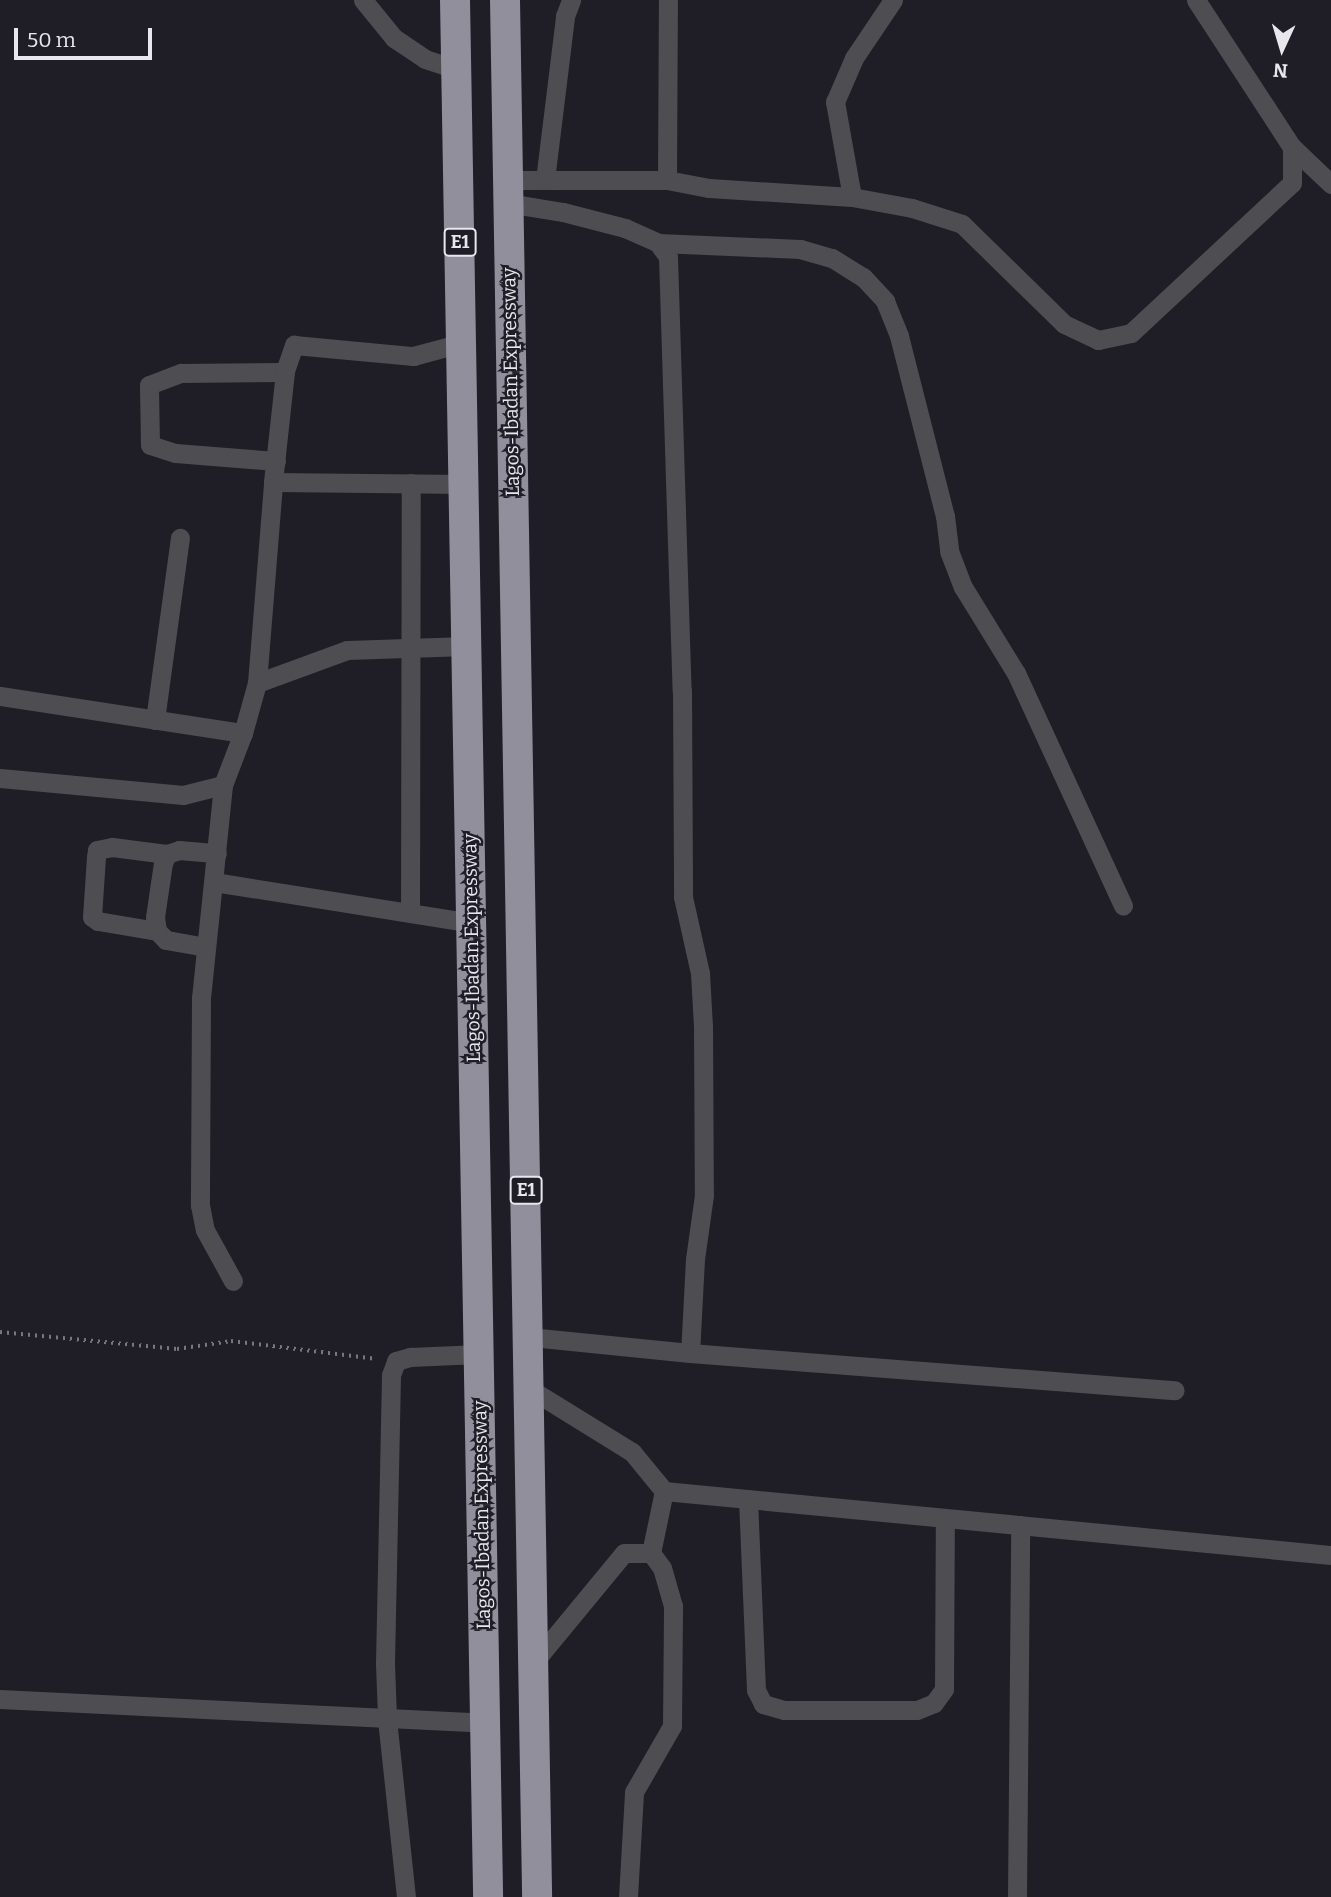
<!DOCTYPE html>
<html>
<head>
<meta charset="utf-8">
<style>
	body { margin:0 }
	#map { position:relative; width:1331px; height:1897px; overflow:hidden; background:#1f1d26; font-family:Bitter,serif }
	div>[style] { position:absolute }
	.path>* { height:3.5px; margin-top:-1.75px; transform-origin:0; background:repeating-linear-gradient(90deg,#78767e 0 2px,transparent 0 7px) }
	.minor>* { height:19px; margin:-9.5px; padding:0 9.5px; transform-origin:9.5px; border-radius:9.5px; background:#4e4d52 }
	.highway>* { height:30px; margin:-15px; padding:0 15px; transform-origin:15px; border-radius:15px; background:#918f9b }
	span { translate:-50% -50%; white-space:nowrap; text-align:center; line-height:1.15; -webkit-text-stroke:5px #1f1d26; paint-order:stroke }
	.shield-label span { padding:2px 5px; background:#1f1d26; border:2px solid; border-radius:5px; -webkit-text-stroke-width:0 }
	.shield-label { font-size:18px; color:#e9e7ee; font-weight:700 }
	.street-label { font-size:19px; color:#e9e7ee }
	.north { position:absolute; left:1247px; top:14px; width:70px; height:70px; -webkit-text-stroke:5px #1f1d26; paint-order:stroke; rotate:184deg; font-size:19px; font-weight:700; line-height:28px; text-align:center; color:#e9e7ee }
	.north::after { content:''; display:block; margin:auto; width:24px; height:32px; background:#e9e7ee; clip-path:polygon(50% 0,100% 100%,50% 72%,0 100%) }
	.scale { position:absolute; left:14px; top:28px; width:138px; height:32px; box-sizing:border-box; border:4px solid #e9e7ee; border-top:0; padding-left:9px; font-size:21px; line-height:24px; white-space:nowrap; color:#e9e7ee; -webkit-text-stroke:5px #1f1d26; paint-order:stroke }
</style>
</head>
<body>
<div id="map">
	<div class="path">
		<i style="left:0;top:1332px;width:178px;rotate:5.5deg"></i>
		<i style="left:177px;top:1349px;width:55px;rotate:-8.4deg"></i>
		<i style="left:231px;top:1341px;width:147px;rotate:7deg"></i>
	</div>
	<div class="minor">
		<i style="left:363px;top:0;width:49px;rotate:50.8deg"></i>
		<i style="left:394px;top:38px;width:37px;rotate:34deg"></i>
		<i style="left:425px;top:59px;width:33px;rotate:18deg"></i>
		<i style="left:1196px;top:0;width:176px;rotate:56.9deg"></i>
		<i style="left:1292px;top:147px;width:54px;rotate:43.5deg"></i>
		<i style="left:507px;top:180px;width:160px"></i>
		<i style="left:667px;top:180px;width:43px;rotate:10.8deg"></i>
		<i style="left:709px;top:188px;width:143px;rotate:3.6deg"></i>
		<i style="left:852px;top:197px;width:61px;rotate:10.4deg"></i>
		<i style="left:912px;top:208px;width:52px;rotate:17.7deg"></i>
		<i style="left:962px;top:224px;width:143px;rotate:44.4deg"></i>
		<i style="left:1064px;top:324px;width:38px;rotate:25deg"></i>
		<i style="left:1098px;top:340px;width:34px;rotate:-12deg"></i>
		<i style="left:1131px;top:333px;width:220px;rotate:-43deg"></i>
		<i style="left:1292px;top:183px;width:36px;rotate:-90deg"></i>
		<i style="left:545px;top:180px;width:165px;rotate:-83deg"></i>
		<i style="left:565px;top:16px;width:17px;rotate:-69deg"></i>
		<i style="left:667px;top:180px;width:180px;rotate:-89.7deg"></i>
		<i style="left:852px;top:197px;width:97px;rotate:-100.1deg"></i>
		<i style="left:835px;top:102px;width:48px;rotate:-66.6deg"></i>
		<i style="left:854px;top:58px;width:70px;rotate:-56.1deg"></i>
		<i style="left:507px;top:203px;width:57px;rotate:9.1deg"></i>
		<i style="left:563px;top:212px;width:64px;rotate:14.5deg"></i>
		<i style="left:625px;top:228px;width:36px;rotate:24deg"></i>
		<i style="left:658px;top:243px;width:17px;rotate:54deg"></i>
		<i style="left:668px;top:257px;width:434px;rotate:88.2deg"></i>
		<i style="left:682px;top:691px;width:206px;rotate:89.7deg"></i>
		<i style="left:683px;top:897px;width:78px;rotate:77.4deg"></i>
		<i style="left:700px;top:973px;width:53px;rotate:86.8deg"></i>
		<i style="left:703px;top:1026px;width:169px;rotate:89.7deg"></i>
		<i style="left:704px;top:1195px;width:65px;rotate:98deg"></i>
		<i style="left:695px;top:1259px;width:94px;rotate:93deg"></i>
		<i style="left:690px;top:1353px;width:162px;rotate:-174.3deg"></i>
		<i style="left:658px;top:243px;width:142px;rotate:2.4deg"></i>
		<i style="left:800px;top:249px;width:33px;rotate:16deg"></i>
		<i style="left:832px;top:258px;width:36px;rotate:32deg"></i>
		<i style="left:863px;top:277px;width:33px;rotate:47deg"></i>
		<i style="left:885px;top:301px;width:38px;rotate:68deg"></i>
		<i style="left:899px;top:336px;width:186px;rotate:75.7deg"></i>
		<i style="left:945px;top:516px;width:35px;rotate:83deg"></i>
		<i style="left:949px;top:551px;width:39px;rotate:69deg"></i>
		<i style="left:963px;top:587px;width:101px;rotate:58.4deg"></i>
		<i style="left:1016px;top:673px;width:256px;rotate:65.3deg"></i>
		<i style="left:276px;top:461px;width:101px;rotate:-175.5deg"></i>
		<i style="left:175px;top:453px;width:26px;rotate:-162deg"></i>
		<i style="left:150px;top:445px;width:60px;rotate:-91deg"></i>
		<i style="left:149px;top:385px;width:34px;rotate:-21deg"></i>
		<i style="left:181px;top:373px;width:104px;rotate:-0.6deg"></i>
		<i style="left:273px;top:482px;width:192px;rotate:0.6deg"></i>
		<i style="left:257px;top:683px;width:96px;rotate:-20.1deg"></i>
		<i style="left:347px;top:650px;width:120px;rotate:-1.9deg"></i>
		<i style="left:0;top:696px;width:246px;rotate:8.7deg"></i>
		<i style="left:155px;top:720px;width:184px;rotate:-82.2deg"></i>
		<i style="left:0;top:778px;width:184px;rotate:5.3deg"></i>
		<i style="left:183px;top:795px;width:41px;rotate:-14deg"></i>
		<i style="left:223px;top:785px;width:56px;rotate:-69deg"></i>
		<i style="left:243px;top:733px;width:52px;rotate:-74.4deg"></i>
		<i style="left:257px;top:683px;width:202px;rotate:-85.4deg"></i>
		<i style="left:273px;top:482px;width:112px;rotate:-83.8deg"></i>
		<i style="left:285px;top:371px;width:28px;rotate:-71deg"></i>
		<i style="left:294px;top:345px;width:120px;rotate:5.3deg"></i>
		<i style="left:413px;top:356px;width:51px;rotate:-14.9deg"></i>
		<i style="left:223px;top:785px;width:214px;rotate:95.9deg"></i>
		<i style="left:201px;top:998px;width:207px;rotate:90.3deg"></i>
		<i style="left:200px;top:1205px;width:25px;rotate:79deg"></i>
		<i style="left:205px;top:1230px;width:58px;rotate:61.2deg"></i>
		<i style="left:214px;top:882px;width:261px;rotate:9deg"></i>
		<i style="left:410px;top:913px;width:430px;rotate:-89.9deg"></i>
		<i style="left:157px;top:931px;width:60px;rotate:-170.4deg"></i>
		<i style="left:98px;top:921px;width:7px;rotate:-146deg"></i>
		<i style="left:92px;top:917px;width:60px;rotate:-86.2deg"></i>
		<i style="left:96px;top:857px;width:7px;rotate:-82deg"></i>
		<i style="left:97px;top:850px;width:15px;rotate:-11deg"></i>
		<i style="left:112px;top:847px;width:55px;rotate:7.3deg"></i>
		<i style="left:206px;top:947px;width:41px;rotate:-170.1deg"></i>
		<i style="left:166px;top:940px;width:13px;rotate:-135deg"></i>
		<i style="left:157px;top:931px;width:14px;rotate:-98deg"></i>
		<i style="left:155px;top:917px;width:55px;rotate:-81.6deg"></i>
		<i style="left:163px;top:863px;width:10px;rotate:-66deg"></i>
		<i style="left:167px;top:854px;width:13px;rotate:-18deg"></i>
		<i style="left:179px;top:850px;width:38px;rotate:5deg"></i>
		<i style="left:690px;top:1353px;width:486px;rotate:4.4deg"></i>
		<i style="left:530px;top:1389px;width:120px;rotate:31.7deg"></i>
		<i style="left:632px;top:1452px;width:50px;rotate:50.6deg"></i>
		<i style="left:664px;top:1491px;width:670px;rotate:5.48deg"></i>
		<i style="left:748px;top:1499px;width:191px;rotate:87.6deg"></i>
		<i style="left:756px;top:1690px;width:16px;rotate:63deg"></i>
		<i style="left:763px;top:1704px;width:22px;rotate:16deg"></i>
		<i style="left:784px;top:1710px;width:133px"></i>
		<i style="left:917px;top:1710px;width:18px;rotate:-22deg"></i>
		<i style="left:934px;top:1703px;width:17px;rotate:-54deg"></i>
		<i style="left:944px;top:1689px;width:171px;rotate:-89.7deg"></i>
		<i style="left:534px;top:1662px;width:141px;rotate:-50.5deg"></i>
		<i style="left:624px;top:1553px;width:27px"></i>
		<i style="left:651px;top:1553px;width:63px;rotate:-78.2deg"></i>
		<i style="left:0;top:1699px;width:486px;rotate:2.8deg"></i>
		<i style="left:406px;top:1897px;width:180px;rotate:-96.1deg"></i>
		<i style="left:387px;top:1718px;width:55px;rotate:-92.1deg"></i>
		<i style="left:385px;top:1663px;width:288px;rotate:-88.8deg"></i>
		<i style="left:391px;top:1375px;width:15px;rotate:-70deg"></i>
		<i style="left:396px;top:1361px;width:15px;rotate:-16deg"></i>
		<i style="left:410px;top:1357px;width:69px;rotate:-2.5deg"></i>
		<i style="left:628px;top:1897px;width:105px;rotate:-86.7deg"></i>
		<i style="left:634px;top:1792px;width:76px;rotate:-60.1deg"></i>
		<i style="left:672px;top:1726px;width:120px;rotate:-89.5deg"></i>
		<i style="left:673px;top:1606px;width:40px;rotate:-106deg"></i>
		<i style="left:662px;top:1568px;width:19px;rotate:-126deg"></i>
		<i style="left:1017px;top:1897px;width:372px;rotate:-89.5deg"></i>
	</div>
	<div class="highway">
		<i style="left:455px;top:0;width:1897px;rotate:89deg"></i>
		<i style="left:505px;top:0;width:1897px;rotate:89.03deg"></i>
	</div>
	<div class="shield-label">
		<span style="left:460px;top:242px">E1</span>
		<span style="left:526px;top:1190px">E1</span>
	</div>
	<div class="street-label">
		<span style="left:511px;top:382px;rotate:-91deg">Lagos-Ibadan Expressway</span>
		<span style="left:472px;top:948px;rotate:-91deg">Lagos-Ibadan Expressway</span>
		<span style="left:482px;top:1515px;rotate:-91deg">Lagos-Ibadan Expressway</span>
	</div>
	<div class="north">N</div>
	<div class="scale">50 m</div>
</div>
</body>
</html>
